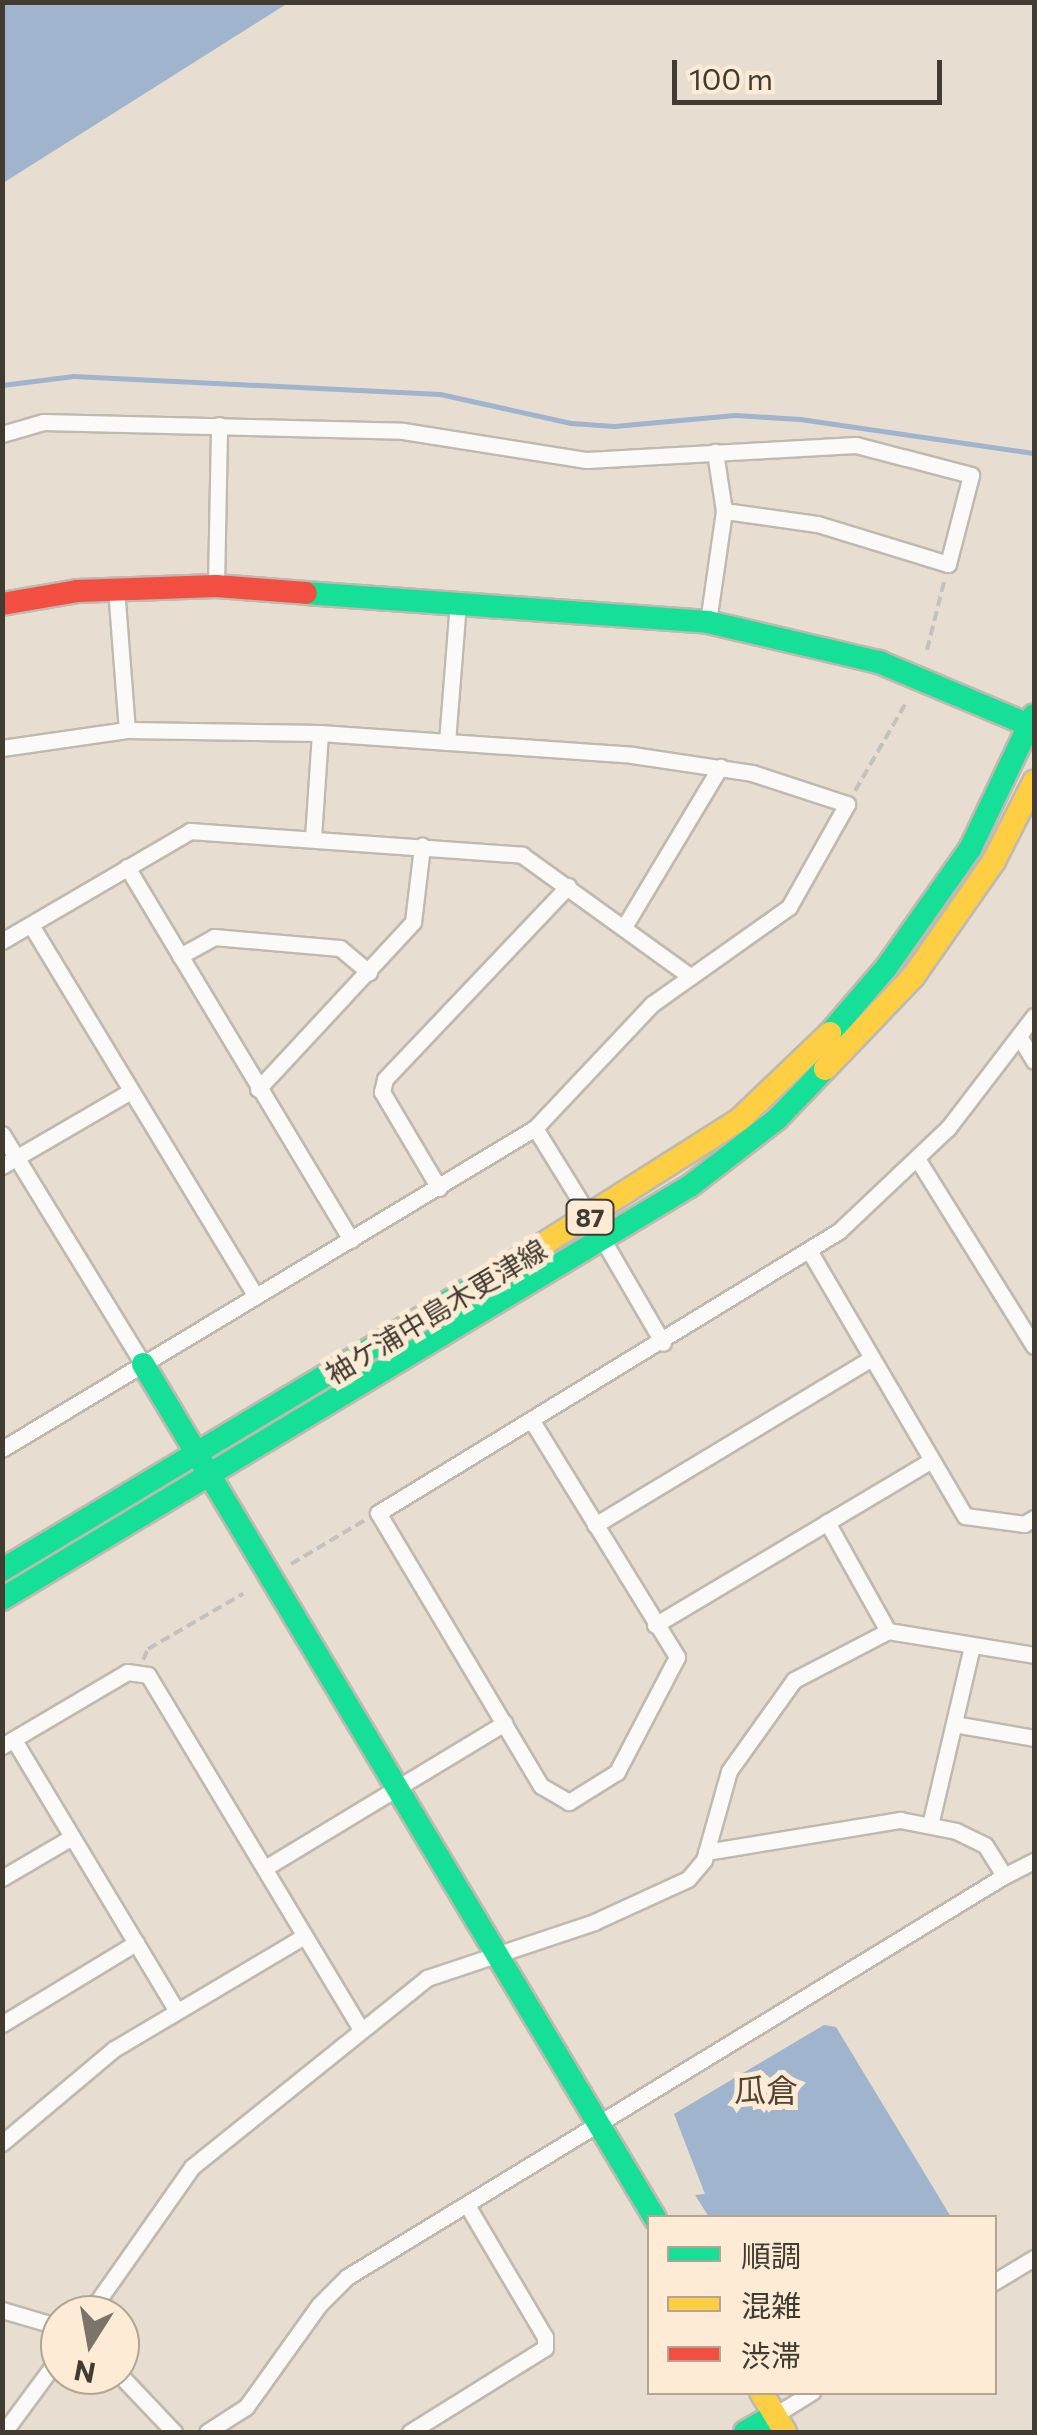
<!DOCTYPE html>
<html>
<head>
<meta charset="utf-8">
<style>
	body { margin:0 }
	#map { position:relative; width:1037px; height:2435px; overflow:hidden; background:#e7ddd1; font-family:Commissioner,"Noto Sans JP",sans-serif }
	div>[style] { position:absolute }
	.water>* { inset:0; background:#a1b4cd }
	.stream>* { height:5px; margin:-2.5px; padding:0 2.5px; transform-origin:2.5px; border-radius:2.5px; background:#a1b4cd }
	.path>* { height:4px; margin-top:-2px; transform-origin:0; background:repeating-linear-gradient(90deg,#c4c2be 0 10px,transparent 0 15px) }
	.roads { filter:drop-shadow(2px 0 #c0b9b0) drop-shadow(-2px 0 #c0b9b0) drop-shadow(0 2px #c0b9b0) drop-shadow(0 -2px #c0b9b0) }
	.street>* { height:15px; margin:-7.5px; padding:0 7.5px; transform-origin:7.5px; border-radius:7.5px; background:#fbfaf8 }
	.fast>* { height:22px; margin:-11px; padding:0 11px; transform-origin:11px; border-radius:11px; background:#16e098 }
	.slow>* { height:22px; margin:-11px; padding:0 11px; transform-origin:11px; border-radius:11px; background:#ffcf43 }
	.jam>* { height:22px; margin:-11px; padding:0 11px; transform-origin:11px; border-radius:11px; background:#f24e42 }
	span { translate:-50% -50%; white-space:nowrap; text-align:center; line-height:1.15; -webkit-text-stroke:10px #fdebd6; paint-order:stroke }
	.shield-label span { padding:2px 8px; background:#fdebd6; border:2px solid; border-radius:8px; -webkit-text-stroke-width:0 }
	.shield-label { font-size:25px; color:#413b32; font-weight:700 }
	.street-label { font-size:28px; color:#413b32 }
	.quarter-label { font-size:32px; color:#524433 }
	.frame { position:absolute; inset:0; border:5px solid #413b32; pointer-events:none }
	.legend { position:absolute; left:647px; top:2215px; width:350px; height:180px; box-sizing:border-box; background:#fdebd6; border:2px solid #b2a594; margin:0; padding:12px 18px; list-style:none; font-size:30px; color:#413b32 }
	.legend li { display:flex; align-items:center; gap:20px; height:50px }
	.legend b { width:50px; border:2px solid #b2a594 }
	.north { position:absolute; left:40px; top:2295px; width:100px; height:100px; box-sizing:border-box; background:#fdebd6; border:2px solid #b2a594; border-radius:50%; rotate:191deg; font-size:28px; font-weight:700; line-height:40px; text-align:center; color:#413b32 }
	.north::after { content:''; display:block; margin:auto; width:35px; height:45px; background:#7b746a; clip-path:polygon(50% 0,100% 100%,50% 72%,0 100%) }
	.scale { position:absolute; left:672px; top:60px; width:270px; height:45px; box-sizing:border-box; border:5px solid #413b32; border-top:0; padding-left:12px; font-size:30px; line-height:35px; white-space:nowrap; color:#413b32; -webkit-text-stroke:8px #fdebd6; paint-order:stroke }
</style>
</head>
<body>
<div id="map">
	<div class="water">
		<i style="clip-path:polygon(3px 2px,288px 2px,288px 3px,3px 183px)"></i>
		<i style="clip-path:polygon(824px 2025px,836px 2027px,951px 2217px,709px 2217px,695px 2195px,705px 2194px,674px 2114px)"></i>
	</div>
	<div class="stream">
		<i style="left:2px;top:385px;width:72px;rotate:-7.2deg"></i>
		<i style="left:73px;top:376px;width:367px;rotate:2.8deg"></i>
		<i style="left:440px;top:394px;width:134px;rotate:12.5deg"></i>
		<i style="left:571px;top:423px;width:43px;rotate:4deg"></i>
		<i style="left:614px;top:426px;width:121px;rotate:-5.2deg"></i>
		<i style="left:735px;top:415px;width:65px;rotate:3.5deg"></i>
		<i style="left:800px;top:419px;width:236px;rotate:8.3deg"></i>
	</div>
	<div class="path">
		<i style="left:927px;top:650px;width:74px;rotate:-76deg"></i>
		<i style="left:855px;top:791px;width:104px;rotate:-60deg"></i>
		<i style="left:291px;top:1564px;width:86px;rotate:-30.7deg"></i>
		<i style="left:143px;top:1660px;width:12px;rotate:-66deg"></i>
		<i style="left:148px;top:1649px;width:110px;rotate:-30.1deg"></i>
	</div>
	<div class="roads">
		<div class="street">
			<i style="left:2px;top:434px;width:43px;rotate:-16.3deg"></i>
			<i style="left:43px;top:422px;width:360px;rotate:1.4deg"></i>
			<i style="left:403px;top:431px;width:186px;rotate:9deg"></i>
			<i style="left:587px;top:460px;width:269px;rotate:-3.2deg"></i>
			<i style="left:856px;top:445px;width:119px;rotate:14.6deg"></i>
			<i style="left:971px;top:475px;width:92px;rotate:104.5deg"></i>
			<i style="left:948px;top:564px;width:137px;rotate:-163deg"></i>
			<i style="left:817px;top:524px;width:94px;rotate:-172deg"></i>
			<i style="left:216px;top:586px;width:161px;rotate:-88.9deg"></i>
			<i style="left:116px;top:588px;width:142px;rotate:85.6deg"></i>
			<i style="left:708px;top:622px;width:112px;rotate:-81.8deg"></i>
			<i style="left:724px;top:511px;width:60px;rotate:-98.7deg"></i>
			<i style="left:447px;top:742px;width:140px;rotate:-85.5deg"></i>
			<i style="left:2px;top:748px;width:126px;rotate:-8.2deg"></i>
			<i style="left:127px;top:730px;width:193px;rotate:0.9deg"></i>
			<i style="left:320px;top:733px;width:313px;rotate:4deg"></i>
			<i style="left:632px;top:755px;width:121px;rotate:8.5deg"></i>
			<i style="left:752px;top:773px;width:100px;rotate:18.1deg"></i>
			<i style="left:847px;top:804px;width:118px;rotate:119.4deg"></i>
			<i style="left:789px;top:907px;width:168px;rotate:144.7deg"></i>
			<i style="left:652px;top:1004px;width:170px;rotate:133.3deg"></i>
			<i style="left:535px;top:1128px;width:622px;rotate:148.94deg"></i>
			<i style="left:313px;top:838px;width:105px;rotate:-86.2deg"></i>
			<i style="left:127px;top:867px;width:435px;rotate:59deg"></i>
			<i style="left:31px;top:925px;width:434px;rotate:58.8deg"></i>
			<i style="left:624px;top:927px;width:187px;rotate:-59deg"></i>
			<i style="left:2px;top:941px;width:218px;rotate:-30.3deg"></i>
			<i style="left:190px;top:831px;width:333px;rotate:4.1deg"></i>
			<i style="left:522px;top:855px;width:208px;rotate:35.8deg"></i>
			<i style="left:180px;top:956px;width:39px;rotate:-29deg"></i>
			<i style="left:214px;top:937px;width:126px;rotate:5deg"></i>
			<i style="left:340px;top:948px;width:38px;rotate:40deg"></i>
			<i style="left:1019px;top:1036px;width:29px;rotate:59deg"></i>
			<i style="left:258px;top:1089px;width:228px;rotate:-47.1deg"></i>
			<i style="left:413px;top:922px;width:77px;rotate:-83.2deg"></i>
			<i style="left:535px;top:1128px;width:105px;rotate:58.3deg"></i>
			<i style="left:2px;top:1134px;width:270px;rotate:58.5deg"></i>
			<i style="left:918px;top:1160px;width:219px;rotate:58.1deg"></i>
			<i style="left:2px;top:1166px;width:147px;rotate:-30.2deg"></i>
			<i style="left:439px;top:1188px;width:112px;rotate:-120.7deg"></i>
			<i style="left:382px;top:1092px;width:13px;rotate:-77deg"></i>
			<i style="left:385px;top:1079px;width:266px;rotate:-46.5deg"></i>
			<i style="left:603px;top:1240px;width:119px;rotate:59.8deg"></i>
			<i style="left:810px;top:1252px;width:306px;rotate:59.6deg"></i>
			<i style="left:965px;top:1516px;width:60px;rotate:7.7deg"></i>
			<i style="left:1024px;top:1524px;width:12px;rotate:-31deg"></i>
			<i style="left:532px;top:1421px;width:277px;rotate:58.4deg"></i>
			<i style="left:677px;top:1657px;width:130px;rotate:117.6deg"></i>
			<i style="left:617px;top:1772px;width:57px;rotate:148deg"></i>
			<i style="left:569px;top:1802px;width:32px;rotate:-150deg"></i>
			<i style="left:541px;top:1786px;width:318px;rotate:-120.8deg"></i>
			<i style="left:378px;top:1513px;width:540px;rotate:-31.45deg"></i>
			<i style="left:839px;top:1231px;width:150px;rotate:-43.4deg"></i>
			<i style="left:948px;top:1128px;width:141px;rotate:-52.5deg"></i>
			<i style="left:827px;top:1522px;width:125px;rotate:60.8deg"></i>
			<i style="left:595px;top:1525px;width:323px;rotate:-31.1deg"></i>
			<i style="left:655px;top:1625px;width:322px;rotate:-30.8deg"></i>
			<i style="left:954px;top:1724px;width:81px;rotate:9.9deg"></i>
			<i style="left:14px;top:1740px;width:316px;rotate:59deg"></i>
			<i style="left:2px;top:1746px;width:145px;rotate:-30.6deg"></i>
			<i style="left:127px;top:1672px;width:21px;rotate:8deg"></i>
			<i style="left:148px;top:1675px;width:413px;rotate:59deg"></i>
			<i style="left:930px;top:1825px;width:184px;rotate:-76.8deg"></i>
			<i style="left:706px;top:1852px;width:197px;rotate:-9.4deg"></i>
			<i style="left:900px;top:1820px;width:57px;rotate:11.1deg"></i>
			<i style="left:956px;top:1831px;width:32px;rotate:26deg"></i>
			<i style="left:985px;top:1845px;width:36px;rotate:58deg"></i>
			<i style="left:1004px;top:1876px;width:34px;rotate:-27deg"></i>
			<i style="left:265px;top:1868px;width:280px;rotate:-31.2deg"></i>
			<i style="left:2px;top:1878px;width:81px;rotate:-30.4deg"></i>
			<i style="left:2px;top:2024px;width:157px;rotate:-31.2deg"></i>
			<i style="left:2px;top:2143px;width:146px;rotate:-40deg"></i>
			<i style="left:114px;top:2049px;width:221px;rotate:-30.7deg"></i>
			<i style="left:994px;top:2282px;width:47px;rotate:-31deg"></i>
			<i style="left:2px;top:2310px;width:60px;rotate:16.3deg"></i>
			<i style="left:88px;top:2315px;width:181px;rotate:-54.9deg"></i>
			<i style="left:192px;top:2167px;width:302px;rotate:-38.8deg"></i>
			<i style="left:427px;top:1978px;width:176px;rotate:-18.5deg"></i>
			<i style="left:594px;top:1922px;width:103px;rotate:-24.6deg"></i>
			<i style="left:688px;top:1879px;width:25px;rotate:-50deg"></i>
			<i style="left:704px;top:1860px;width:92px;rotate:-74.3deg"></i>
			<i style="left:729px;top:1771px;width:112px;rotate:-54.5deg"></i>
			<i style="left:794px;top:1680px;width:106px;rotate:-27.5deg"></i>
			<i style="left:888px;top:1631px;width:148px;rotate:9.3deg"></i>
			<i style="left:120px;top:2375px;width:79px;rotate:46.5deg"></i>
			<i style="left:775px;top:2415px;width:44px;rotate:-31.9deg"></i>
			<i style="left:4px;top:2432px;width:94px;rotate:-53.6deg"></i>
			<i style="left:207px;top:2432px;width:46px;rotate:-32.7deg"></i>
			<i style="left:246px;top:2407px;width:125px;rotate:-54.4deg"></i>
			<i style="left:319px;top:2305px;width:40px;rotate:-45deg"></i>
			<i style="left:347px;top:2277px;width:770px;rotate:-31.4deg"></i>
			<i style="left:410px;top:2432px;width:159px;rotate:-31.9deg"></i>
			<i style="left:545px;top:2348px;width:11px;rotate:-90deg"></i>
			<i style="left:545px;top:2337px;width:153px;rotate:-120.6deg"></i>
		</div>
		<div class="fast">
			<i style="left:306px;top:593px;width:403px;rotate:4.1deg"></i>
			<i style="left:708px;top:622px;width:176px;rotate:13.2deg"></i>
			<i style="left:879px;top:662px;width:168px;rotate:22.8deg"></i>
			<i style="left:830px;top:1033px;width:86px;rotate:-49.3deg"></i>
			<i style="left:886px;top:968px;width:146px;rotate:-54.8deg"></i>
			<i style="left:970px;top:849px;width:148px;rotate:-64.5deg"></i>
			<i style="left:143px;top:1364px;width:996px;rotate:59.06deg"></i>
			<i style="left:2px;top:1570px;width:611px;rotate:-31.01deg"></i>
			<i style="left:2px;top:1599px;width:802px;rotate:-30.98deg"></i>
			<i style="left:690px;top:1186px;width:110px;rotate:-37.6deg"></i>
			<i style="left:777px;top:1119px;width:69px;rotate:-46.2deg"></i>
			<i style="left:745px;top:2432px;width:34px;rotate:-30deg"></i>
		</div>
		<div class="slow">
			<i style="left:825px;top:1069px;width:127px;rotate:-46.3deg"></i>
			<i style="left:913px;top:977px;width:141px;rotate:-55.1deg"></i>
			<i style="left:994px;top:861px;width:89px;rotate:-63.1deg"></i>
			<i style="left:526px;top:1255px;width:252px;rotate:-32.4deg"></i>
			<i style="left:739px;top:1120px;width:126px;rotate:-43.7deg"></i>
			<i style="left:761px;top:2392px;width:47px;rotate:59deg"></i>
		</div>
		<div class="jam">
			<i style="left:2px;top:604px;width:76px;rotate:-9.8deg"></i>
			<i style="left:77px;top:591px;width:139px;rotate:-2.1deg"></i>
			<i style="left:216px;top:586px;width:90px;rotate:4.4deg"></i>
		</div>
	</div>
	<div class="shield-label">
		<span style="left:590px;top:1217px">87</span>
	</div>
	<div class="street-label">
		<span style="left:436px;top:1311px;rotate:-31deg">袖ケ浦中島木更津線</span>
	</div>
	<div class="quarter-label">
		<span style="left:766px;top:2089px">瓜倉</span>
	</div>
	<div class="frame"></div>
	<ul class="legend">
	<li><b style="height:12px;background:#16e098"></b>順調</li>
	<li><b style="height:12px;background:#ffcf43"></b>混雑</li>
	<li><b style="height:12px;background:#f24e42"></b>渋滞</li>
	</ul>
	<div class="north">N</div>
	<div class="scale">100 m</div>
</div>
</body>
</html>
